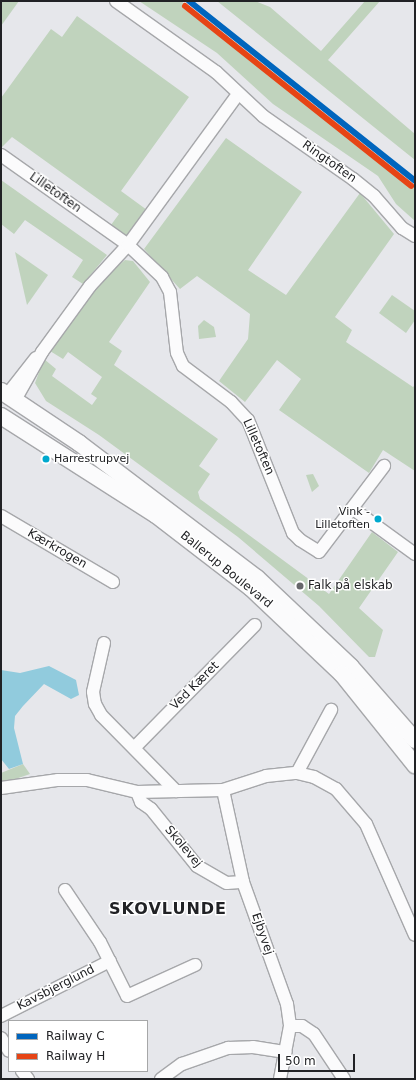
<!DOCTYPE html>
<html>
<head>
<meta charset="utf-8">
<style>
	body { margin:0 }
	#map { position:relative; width:416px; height:1080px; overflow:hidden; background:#e6e7eb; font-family:"DejaVu Sans",sans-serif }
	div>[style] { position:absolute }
	.green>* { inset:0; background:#c0d3bd }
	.water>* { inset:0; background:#91cbdd }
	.roads { filter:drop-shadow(1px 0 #a6a7aa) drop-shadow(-1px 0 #a6a7aa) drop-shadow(0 1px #a6a7aa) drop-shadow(0 -1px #a6a7aa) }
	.minor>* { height:12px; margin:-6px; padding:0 6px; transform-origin:6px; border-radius:6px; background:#fbfbfc }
	.tertiary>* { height:16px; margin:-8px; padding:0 8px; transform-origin:8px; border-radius:8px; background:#fbfbfc }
	.rail-1>* { height:6px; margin:-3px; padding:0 3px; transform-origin:3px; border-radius:3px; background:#0065bd }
	.rail-2>* { height:6px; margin:-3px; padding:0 3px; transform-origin:3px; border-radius:3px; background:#e64415 }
	.dots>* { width:11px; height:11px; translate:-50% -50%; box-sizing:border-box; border:2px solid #fff; border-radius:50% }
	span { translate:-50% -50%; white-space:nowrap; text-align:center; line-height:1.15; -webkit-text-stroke:3px #fff; paint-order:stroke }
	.bus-label { font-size:11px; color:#212225 }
	.left { translate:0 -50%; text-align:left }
	.right { translate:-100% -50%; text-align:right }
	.street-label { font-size:12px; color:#212225 }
	.poi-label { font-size:12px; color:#212225 }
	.district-label { font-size:16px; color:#212225; font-weight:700; letter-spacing:1px }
	.frame { position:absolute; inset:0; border:2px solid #212225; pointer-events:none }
	.legend { position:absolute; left:8px; top:1020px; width:140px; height:52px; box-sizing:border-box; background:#fff; border:1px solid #a6a7a8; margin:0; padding:5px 7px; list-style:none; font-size:12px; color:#212225 }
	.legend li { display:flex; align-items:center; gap:8px; height:20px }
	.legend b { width:20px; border:1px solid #a6a7a8 }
	.scale { position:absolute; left:278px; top:1054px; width:77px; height:18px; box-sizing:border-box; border:2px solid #212225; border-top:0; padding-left:5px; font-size:12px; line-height:14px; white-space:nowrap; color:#212225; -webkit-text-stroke:3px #fff; paint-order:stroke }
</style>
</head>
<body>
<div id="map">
	<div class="green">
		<i style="clip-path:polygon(1px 1px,19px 1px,1px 26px)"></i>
		<i style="clip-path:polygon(139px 1px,181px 1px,415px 187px,415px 221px,396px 204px,378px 176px,273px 104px,217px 53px)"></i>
		<i style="clip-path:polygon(217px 1px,255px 1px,270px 7px,321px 51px,365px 1px,380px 1px,328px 60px,415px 134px,415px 160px)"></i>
		<i style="clip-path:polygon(77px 16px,189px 97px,121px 191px,147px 210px,128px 237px,111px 225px,119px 214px,12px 137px,1px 148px,1px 98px,51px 29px,62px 37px)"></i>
		<i style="clip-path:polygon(226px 138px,302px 192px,248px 270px,286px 295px,360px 193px,394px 234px,335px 317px,352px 330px,346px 342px,413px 387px,415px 385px,415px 471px,383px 450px,369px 473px,279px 410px,301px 379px,277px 360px,245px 402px,219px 381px,248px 339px,250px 314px,197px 276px,180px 289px,144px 249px)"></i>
		<i style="clip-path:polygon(1px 180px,107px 255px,83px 284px,72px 277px,83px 260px,25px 220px,14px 234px,1px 224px)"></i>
		<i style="clip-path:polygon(15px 252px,48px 275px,27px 305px)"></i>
		<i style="clip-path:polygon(125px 260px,133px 261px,150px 282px,109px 342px,122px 351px,114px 365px,218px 439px,199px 466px,210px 474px,198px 492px,200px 499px,329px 594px,372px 532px,398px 552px,359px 608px,383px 630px,375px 657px,369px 657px,319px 606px,238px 537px,99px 435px,46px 401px,35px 383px,44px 359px,56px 369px,52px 376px,92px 405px,97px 398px,91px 394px,102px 377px,68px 352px,63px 359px,50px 351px,105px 277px)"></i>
		<i style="clip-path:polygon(392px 295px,415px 311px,415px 320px,406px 333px,379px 313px)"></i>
		<i style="clip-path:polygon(204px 320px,214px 327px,216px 337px,199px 339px,198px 326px)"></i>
		<i style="clip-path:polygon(313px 474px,319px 486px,312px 492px,306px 475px)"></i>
		<i style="clip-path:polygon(23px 764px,30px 774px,1px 784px,1px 773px)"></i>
	</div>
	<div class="water">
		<i style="clip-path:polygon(49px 666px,76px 680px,79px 695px,71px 699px,44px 684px,23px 706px,15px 716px,14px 728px,23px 764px,9px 769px,1px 759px,1px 670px,20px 673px)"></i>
	</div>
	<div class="roads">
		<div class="minor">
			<i style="left:116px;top:1px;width:123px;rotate:35.4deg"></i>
			<i style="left:216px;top:72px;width:64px;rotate:43.1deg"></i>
			<i style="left:263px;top:116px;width:110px;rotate:35deg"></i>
			<i style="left:353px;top:179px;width:27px;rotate:39deg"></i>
			<i style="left:374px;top:196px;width:43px;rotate:48.8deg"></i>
			<i style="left:402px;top:228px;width:15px;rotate:32deg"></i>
			<i style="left:1px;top:155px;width:156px;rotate:35.3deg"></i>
			<i style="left:128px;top:245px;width:47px;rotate:43.3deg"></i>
			<i style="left:162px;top:277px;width:17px;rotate:62deg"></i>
			<i style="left:170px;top:292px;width:61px;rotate:83.5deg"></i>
			<i style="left:177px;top:353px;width:14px;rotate:65deg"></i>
			<i style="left:183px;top:366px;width:60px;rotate:36.9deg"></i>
			<i style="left:231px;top:402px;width:25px;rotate:47deg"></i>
			<i style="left:248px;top:420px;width:122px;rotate:68.3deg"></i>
			<i style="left:293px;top:533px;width:10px;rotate:45deg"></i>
			<i style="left:300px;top:540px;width:22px;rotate:32deg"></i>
			<i style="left:319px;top:552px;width:108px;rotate:-52.9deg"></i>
			<i style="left:7px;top:395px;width:47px;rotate:-51.9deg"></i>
			<i style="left:15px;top:400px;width:55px;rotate:-60.6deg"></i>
			<i style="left:42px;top:352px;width:82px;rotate:-54deg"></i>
			<i style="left:90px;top:286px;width:56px;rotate:-47.2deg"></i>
			<i style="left:128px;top:245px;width:187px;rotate:-53.9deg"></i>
			<i style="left:353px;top:509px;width:77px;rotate:36deg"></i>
			<i style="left:1px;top:516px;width:130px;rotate:30.5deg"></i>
			<i style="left:104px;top:643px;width:50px;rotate:102.7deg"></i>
			<i style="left:93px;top:692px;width:12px;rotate:81deg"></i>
			<i style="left:95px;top:704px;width:13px;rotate:61deg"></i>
			<i style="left:101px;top:715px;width:107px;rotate:45.4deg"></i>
			<i style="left:135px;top:747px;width:171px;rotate:-45.5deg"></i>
			<i style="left:297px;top:773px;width:72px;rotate:-61.6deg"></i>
			<i style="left:1px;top:788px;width:58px;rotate:-8deg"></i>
			<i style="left:58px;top:780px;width:29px"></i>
			<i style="left:87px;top:780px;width:51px;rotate:13.5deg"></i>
			<i style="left:137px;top:792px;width:86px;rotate:-1.3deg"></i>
			<i style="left:223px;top:790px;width:45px;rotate:-18deg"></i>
			<i style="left:266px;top:776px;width:31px;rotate:-6deg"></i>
			<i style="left:297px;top:773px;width:17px;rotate:13deg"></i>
			<i style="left:314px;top:777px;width:25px;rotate:29deg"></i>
			<i style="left:336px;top:789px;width:46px;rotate:49.4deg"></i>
			<i style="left:366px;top:824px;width:121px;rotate:66.2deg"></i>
			<i style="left:223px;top:790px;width:94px;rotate:77.7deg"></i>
			<i style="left:243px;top:882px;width:130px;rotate:70.2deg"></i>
			<i style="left:287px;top:1004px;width:22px;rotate:82deg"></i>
			<i style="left:290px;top:1026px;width:54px;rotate:100.7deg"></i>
			<i style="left:137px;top:792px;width:11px;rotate:68deg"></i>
			<i style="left:141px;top:802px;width:12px;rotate:35deg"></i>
			<i style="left:151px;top:809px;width:73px;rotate:51.1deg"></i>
			<i style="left:197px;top:866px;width:34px;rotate:30deg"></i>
			<i style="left:227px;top:883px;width:16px;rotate:-4deg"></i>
			<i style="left:65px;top:890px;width:63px;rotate:56.1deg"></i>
			<i style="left:100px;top:942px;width:60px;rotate:63.4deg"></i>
			<i style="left:127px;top:996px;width:75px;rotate:-24.5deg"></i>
			<i style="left:1px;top:1016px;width:122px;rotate:-26.8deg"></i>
			<i style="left:290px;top:1026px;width:12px"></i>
			<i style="left:302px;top:1026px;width:14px;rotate:34deg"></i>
			<i style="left:314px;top:1034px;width:54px;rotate:56.3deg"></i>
			<i style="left:1px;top:1038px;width:15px;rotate:58deg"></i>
			<i style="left:22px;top:1071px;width:10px;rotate:53deg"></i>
			<i style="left:161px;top:1079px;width:26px;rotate:-36deg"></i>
			<i style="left:182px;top:1064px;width:49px;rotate:-19.2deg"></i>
			<i style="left:228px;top:1048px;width:25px;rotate:-2deg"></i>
			<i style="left:253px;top:1047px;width:33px;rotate:9deg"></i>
		</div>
		<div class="tertiary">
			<i style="left:1px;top:391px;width:94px;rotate:33.7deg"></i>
			<i style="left:79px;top:443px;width:223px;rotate:37.2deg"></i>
			<i style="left:257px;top:578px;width:129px;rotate:43.4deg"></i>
			<i style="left:351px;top:667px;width:97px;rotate:48.8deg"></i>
			<i style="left:1px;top:416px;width:184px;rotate:32.6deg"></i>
			<i style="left:156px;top:515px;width:120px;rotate:37.5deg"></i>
			<i style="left:251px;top:588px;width:125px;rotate:43.4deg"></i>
			<i style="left:342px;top:674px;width:117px;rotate:51.3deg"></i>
		</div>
	</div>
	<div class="rail-1">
		<i style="left:189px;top:1px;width:289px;rotate:38.5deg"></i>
	</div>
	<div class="rail-2">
		<i style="left:185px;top:6px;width:289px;rotate:38.5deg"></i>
	</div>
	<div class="dots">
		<i style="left:46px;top:459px;background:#00a9ce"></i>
		<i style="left:378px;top:519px;background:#00a9ce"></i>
		<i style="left:300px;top:586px;background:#66676a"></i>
	</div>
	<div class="bus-label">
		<span class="left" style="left:54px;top:459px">Harrestrupvej</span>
		<span class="right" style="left:370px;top:519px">Vink -<br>Lilletoften</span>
	</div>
	<div class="street-label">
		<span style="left:329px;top:162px;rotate:35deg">Ringtoften</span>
		<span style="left:55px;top:193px;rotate:35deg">Lilletoften</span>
		<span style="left:258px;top:447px;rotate:66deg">Lilletoften</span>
		<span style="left:57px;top:549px;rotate:30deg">Kærkrogen</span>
		<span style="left:226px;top:570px;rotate:39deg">Ballerup Boulevard</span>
		<span style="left:195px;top:686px;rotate:-45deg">Ved Kæret</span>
		<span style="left:183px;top:847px;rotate:50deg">Skolevej</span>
		<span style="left:262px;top:934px;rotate:71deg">Ejbyvej</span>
		<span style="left:56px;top:988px;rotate:-27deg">Kavsbjerglund</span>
	</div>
	<div class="poi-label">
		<span class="left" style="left:308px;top:586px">Falk på elskab</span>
	</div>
	<div class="district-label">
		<span style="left:168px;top:909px">SKOVLUNDE</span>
	</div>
	<div class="frame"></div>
	<ul class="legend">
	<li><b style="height:5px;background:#0065bd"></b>Railway C</li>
	<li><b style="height:5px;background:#e64415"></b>Railway H</li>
	</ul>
	<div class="scale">50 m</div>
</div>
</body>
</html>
